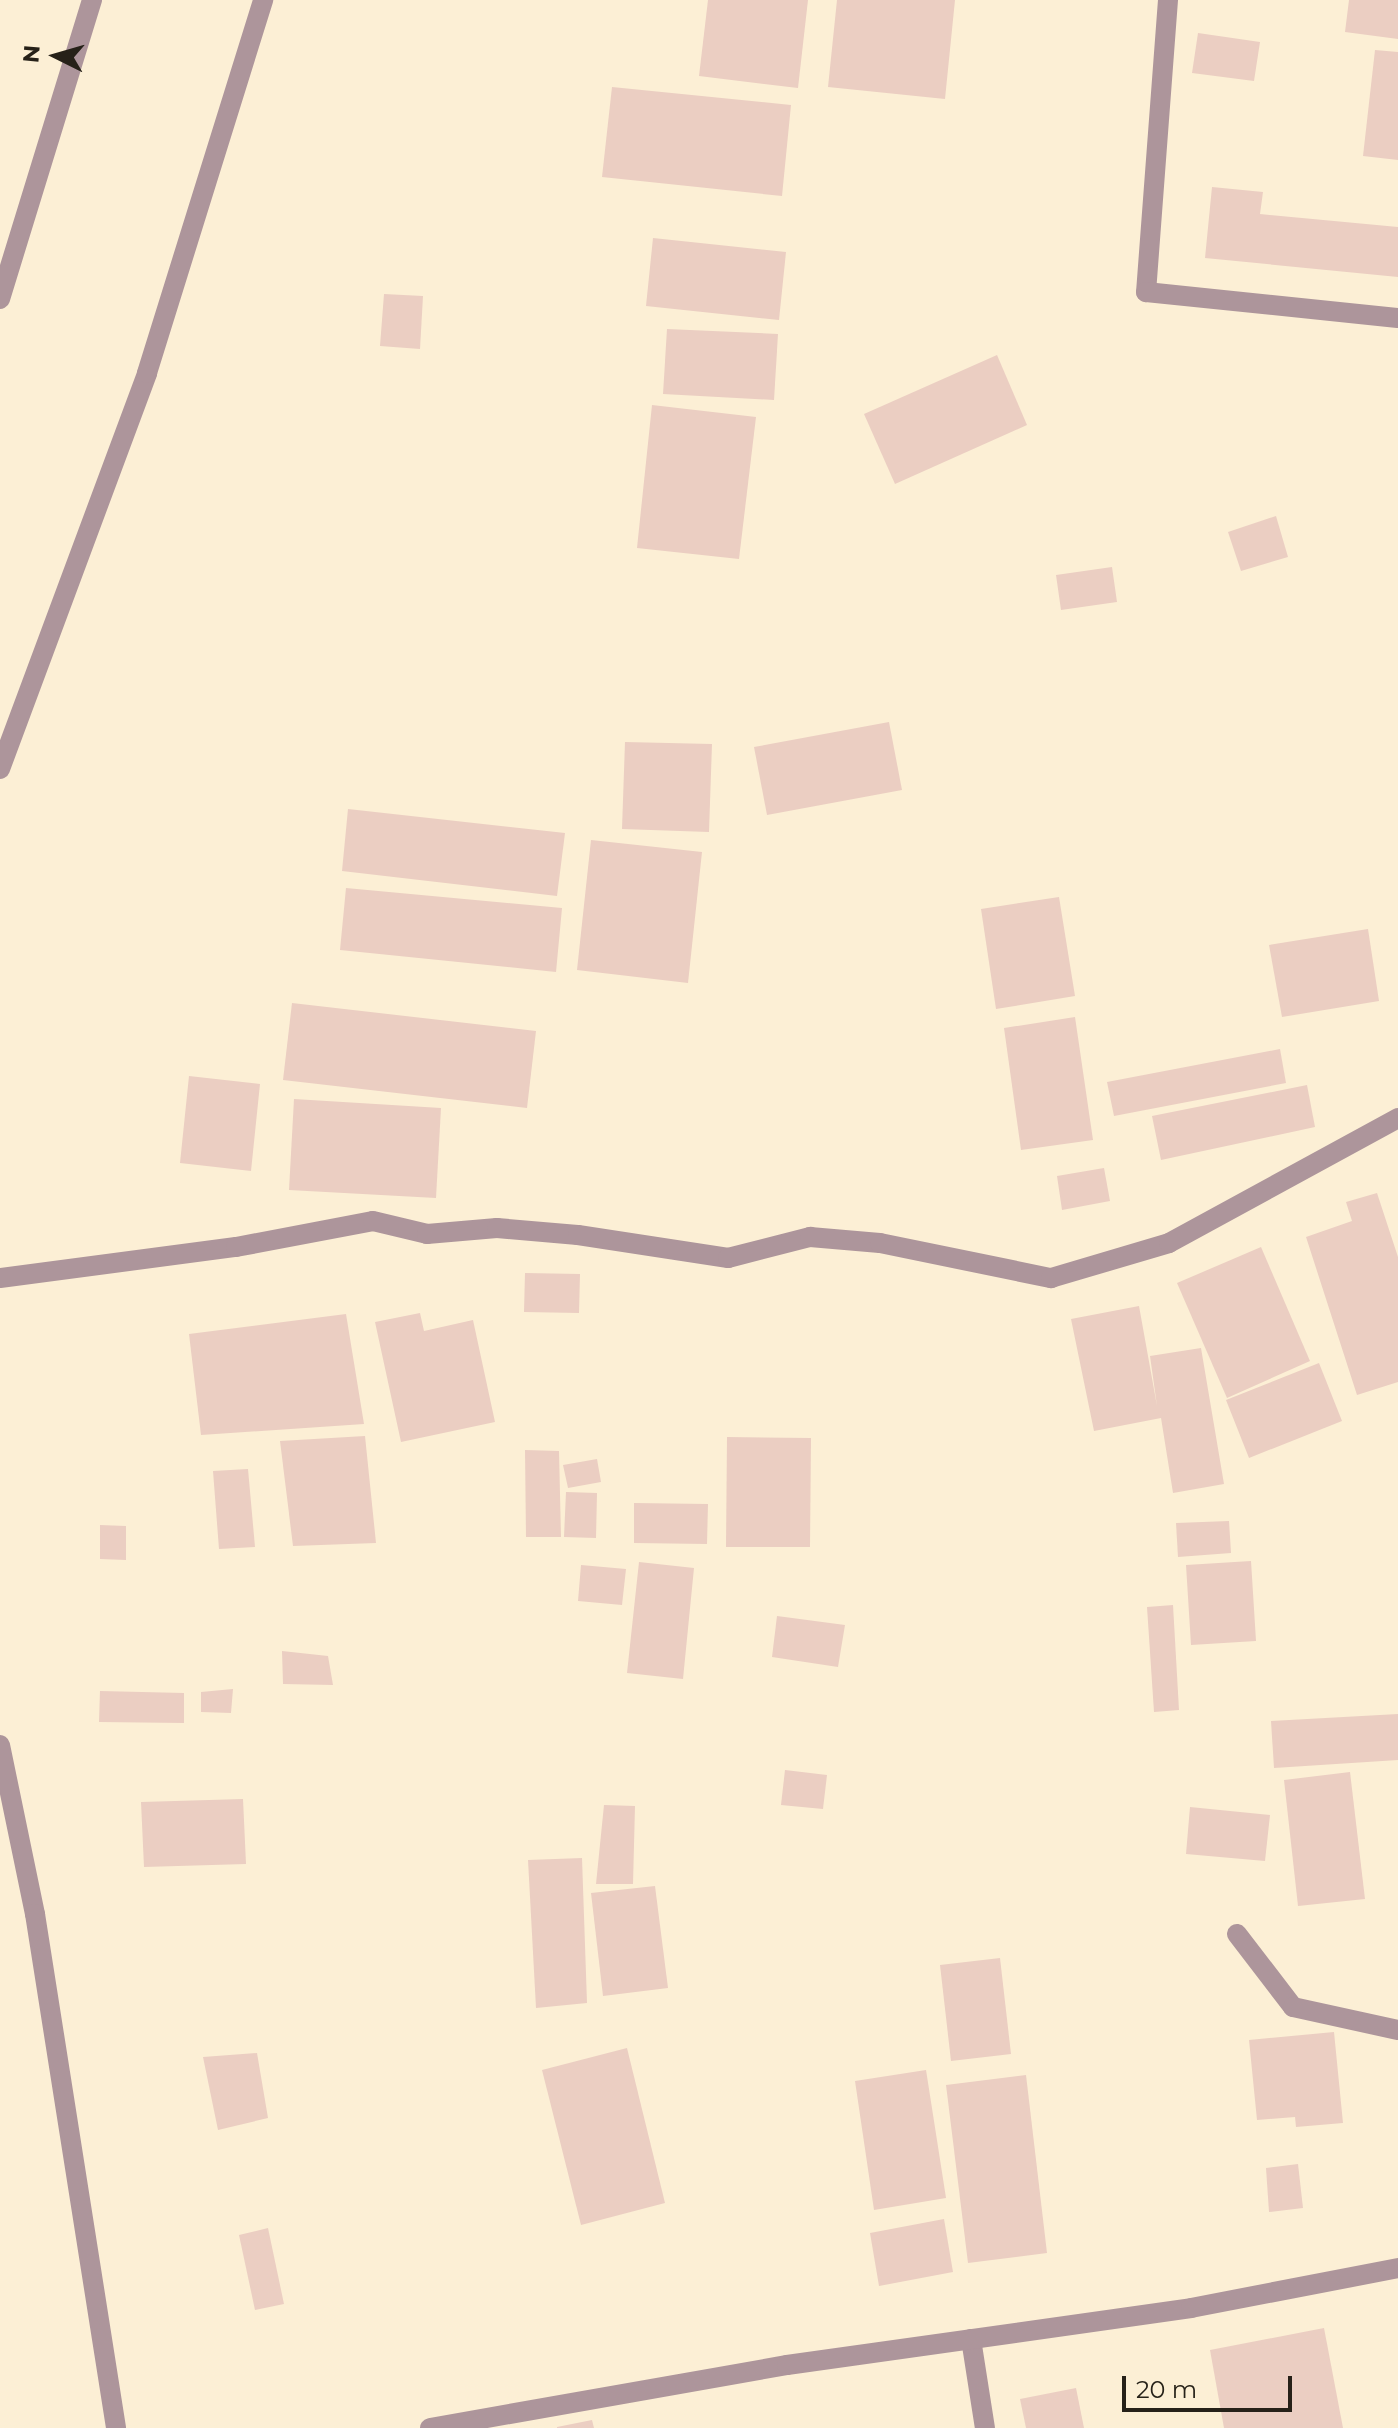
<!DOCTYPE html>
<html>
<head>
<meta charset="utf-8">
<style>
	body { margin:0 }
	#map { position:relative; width:1398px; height:2428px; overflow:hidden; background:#fcefd5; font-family:Montserrat,sans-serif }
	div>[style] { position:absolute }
	.building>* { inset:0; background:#ebcec2 }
	.minor>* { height:20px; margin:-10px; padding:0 10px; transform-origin:10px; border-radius:10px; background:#ad959b }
	.tertiary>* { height:20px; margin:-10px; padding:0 10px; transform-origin:10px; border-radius:10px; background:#ad959b }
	span { translate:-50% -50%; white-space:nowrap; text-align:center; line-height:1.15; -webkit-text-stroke:6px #fcefd5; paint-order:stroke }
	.north { position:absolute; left:16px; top:16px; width:80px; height:80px; -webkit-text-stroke:6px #fcefd5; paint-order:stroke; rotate:275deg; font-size:22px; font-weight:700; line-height:32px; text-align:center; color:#262118 }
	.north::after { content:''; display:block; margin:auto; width:28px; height:36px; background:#262118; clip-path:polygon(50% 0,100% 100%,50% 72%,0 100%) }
	.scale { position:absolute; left:1122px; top:2376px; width:170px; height:36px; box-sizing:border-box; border:4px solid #262118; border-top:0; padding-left:10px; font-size:24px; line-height:28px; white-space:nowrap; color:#262118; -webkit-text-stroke:6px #fcefd5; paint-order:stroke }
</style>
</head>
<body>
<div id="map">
	<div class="building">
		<i style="clip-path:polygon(708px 0,808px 0,798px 88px,699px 76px)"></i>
		<i style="clip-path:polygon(837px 0,955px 0,945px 99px,828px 87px)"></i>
		<i style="clip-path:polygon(1349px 0,1398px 0,1398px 39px,1345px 32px)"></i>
		<i style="clip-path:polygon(1198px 33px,1260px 42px,1254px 81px,1192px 73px)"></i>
		<i style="clip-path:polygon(1375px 50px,1398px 52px,1398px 160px,1363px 156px)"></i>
		<i style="clip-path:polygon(612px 87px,791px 105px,782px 196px,602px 177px)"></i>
		<i style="clip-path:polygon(1212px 187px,1263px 192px,1260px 214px,1398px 227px,1398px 277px,1205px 258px)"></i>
		<i style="clip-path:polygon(653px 238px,786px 252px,779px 320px,646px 306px)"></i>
		<i style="clip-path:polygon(384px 294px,423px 296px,420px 349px,380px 346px)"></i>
		<i style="clip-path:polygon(667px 329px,778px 334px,774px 400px,663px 394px)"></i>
		<i style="clip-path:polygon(997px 355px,1027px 425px,895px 484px,864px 414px)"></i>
		<i style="clip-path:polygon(652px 405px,756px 417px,739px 559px,637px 548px)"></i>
		<i style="clip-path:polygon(1276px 516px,1288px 557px,1241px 571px,1228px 532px)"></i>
		<i style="clip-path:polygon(1112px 567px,1117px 602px,1061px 610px,1056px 575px)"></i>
		<i style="clip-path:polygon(889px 722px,902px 790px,767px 815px,754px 747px)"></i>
		<i style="clip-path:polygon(625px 742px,712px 744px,709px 832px,622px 829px)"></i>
		<i style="clip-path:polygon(348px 809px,565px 833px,557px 896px,342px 871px)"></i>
		<i style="clip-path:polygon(591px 840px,702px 852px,688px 983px,577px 970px)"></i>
		<i style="clip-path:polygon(346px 888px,562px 908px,556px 972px,340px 950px)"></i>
		<i style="clip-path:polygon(1059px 897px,1075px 996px,996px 1009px,981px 909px)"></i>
		<i style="clip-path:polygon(1368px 929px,1379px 1001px,1282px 1017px,1269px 945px)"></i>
		<i style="clip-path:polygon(292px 1003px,536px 1031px,527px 1108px,283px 1080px)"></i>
		<i style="clip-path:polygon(1075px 1017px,1093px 1140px,1021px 1150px,1004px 1028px)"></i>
		<i style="clip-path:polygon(1280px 1049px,1286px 1083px,1114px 1116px,1107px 1082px)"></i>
		<i style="clip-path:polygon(189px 1076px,260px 1084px,251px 1171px,180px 1163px)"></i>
		<i style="clip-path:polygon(1307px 1085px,1315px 1127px,1161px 1160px,1152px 1116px)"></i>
		<i style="clip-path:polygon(294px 1099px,441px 1108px,436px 1198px,289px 1190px)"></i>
		<i style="clip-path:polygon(1104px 1168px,1110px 1201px,1062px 1210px,1057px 1176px)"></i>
		<i style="clip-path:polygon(1377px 1193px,1398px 1257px,1398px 1382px,1357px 1395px,1306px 1237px,1352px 1221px,1346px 1202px)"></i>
		<i style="clip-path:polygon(1261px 1247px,1310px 1361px,1227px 1398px,1177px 1283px)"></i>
		<i style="clip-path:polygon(525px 1273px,580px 1274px,579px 1313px,524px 1312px)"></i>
		<i style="clip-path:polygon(1139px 1306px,1157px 1406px,1150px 1356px,1201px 1348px,1224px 1484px,1173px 1493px,1161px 1418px,1094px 1431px,1071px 1319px)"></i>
		<i style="clip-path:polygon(420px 1313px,424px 1331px,473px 1320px,495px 1422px,401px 1442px,375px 1322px)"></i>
		<i style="clip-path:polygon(346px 1314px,364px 1424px,201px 1435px,189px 1334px)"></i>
		<i style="clip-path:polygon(1319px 1363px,1342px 1421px,1249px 1458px,1226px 1400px)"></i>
		<i style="clip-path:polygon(365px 1436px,376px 1543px,293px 1546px,280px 1441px)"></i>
		<i style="clip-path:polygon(727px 1437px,811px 1438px,810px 1547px,726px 1547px)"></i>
		<i style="clip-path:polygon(525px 1450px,559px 1451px,561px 1537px,526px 1537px)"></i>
		<i style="clip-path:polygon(597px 1459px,601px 1482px,568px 1488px,563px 1465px)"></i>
		<i style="clip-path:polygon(248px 1469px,255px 1547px,219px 1549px,213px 1471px)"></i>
		<i style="clip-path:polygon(566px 1492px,597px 1493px,596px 1538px,564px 1537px)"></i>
		<i style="clip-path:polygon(634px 1503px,708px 1504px,707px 1544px,634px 1543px)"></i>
		<i style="clip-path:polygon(1229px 1521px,1231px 1553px,1178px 1557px,1176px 1523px)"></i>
		<i style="clip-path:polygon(100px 1525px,126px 1526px,126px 1560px,100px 1559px)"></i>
		<i style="clip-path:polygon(1251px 1561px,1256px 1641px,1191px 1645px,1186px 1565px)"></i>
		<i style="clip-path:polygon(639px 1562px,694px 1568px,683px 1679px,627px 1673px)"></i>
		<i style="clip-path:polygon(581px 1565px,626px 1569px,622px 1605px,578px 1601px)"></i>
		<i style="clip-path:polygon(1173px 1605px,1179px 1710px,1154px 1712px,1147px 1607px)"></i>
		<i style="clip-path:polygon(777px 1616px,845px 1625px,838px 1667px,772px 1657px)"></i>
		<i style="clip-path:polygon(282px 1651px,328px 1656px,333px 1685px,283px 1684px)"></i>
		<i style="clip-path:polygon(233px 1689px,231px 1713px,201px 1712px,201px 1692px)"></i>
		<i style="clip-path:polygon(100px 1691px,184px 1693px,184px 1723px,99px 1722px)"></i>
		<i style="clip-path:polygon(1398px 1714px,1398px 1760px,1274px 1768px,1271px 1721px)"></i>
		<i style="clip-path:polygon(785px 1770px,827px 1775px,823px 1809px,781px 1805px)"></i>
		<i style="clip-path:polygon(1350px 1772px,1365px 1899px,1298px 1906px,1284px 1780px)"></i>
		<i style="clip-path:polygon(243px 1799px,246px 1864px,144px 1867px,141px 1802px)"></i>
		<i style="clip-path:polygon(604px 1805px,635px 1806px,633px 1884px,596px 1884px)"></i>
		<i style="clip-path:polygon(1190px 1807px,1270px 1815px,1265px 1861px,1186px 1854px)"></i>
		<i style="clip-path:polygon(582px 1858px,587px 2003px,536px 2008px,528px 1860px)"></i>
		<i style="clip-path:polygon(655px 1886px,668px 1988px,603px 1996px,591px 1893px)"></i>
		<i style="clip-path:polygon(1000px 1958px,1011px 2054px,951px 2061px,940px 1965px)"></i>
		<i style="clip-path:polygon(1334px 2032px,1343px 2123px,1296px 2127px,1295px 2117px,1257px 2120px,1249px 2040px)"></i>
		<i style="clip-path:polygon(627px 2048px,665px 2203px,581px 2225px,542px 2070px)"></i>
		<i style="clip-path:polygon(257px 2053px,268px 2118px,218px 2130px,203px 2057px)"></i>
		<i style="clip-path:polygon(926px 2070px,946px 2198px,874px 2210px,855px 2081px)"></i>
		<i style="clip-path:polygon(1026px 2075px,1047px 2253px,968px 2263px,946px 2085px)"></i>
		<i style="clip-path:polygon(1298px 2164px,1303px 2208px,1269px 2212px,1266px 2168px)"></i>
		<i style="clip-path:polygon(944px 2219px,953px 2272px,879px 2286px,870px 2233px)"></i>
		<i style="clip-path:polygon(268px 2228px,284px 2304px,255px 2310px,239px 2235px)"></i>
		<i style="clip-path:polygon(1324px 2328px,1343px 2428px,1224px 2428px,1210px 2350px)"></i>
		<i style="clip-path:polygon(1076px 2388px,1084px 2428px,1026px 2428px,1020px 2399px)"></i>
		<i style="clip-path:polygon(592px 2420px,594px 2428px,557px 2428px,557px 2427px)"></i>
	</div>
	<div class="minor">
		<i style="left:1168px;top:0;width:293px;rotate:94.3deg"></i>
		<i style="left:1146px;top:292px;width:253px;rotate:5.9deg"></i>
		<i style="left:0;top:769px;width:422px;rotate:-69.6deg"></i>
		<i style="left:147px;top:373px;width:391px;rotate:-72.7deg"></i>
		<i style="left:0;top:1278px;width:238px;rotate:-7.5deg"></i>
		<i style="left:236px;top:1247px;width:139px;rotate:-10.7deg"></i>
		<i style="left:373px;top:1221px;width:56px;rotate:13.5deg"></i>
		<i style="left:427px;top:1234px;width:70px;rotate:-4.9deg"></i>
		<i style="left:497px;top:1228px;width:81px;rotate:4.9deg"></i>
		<i style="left:578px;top:1235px;width:152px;rotate:8.7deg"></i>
		<i style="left:728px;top:1258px;width:85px;rotate:-14.4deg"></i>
		<i style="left:810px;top:1237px;width:70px;rotate:4.9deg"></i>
		<i style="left:880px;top:1243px;width:175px;rotate:11.6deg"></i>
		<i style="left:1051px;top:1278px;width:123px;rotate:-16.5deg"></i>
		<i style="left:1169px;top:1243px;width:261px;rotate:-28.6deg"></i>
		<i style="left:0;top:1745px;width:173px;rotate:78.3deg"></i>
		<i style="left:35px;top:1914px;width:520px;rotate:81.04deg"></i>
		<i style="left:1237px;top:1934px;width:92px;rotate:52.5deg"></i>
		<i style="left:1293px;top:2007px;width:107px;rotate:12.4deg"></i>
		<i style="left:971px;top:2339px;width:90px;rotate:81.1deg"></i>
		<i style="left:430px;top:2428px;width:363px;rotate:-10deg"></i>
		<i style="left:787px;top:2365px;width:408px;rotate:-8deg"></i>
		<i style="left:1191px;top:2308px;width:211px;rotate:-10.9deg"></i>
	</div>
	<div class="tertiary">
		<i style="left:0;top:299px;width:313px;rotate:-72.9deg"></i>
	</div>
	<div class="north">N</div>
	<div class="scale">20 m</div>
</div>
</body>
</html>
